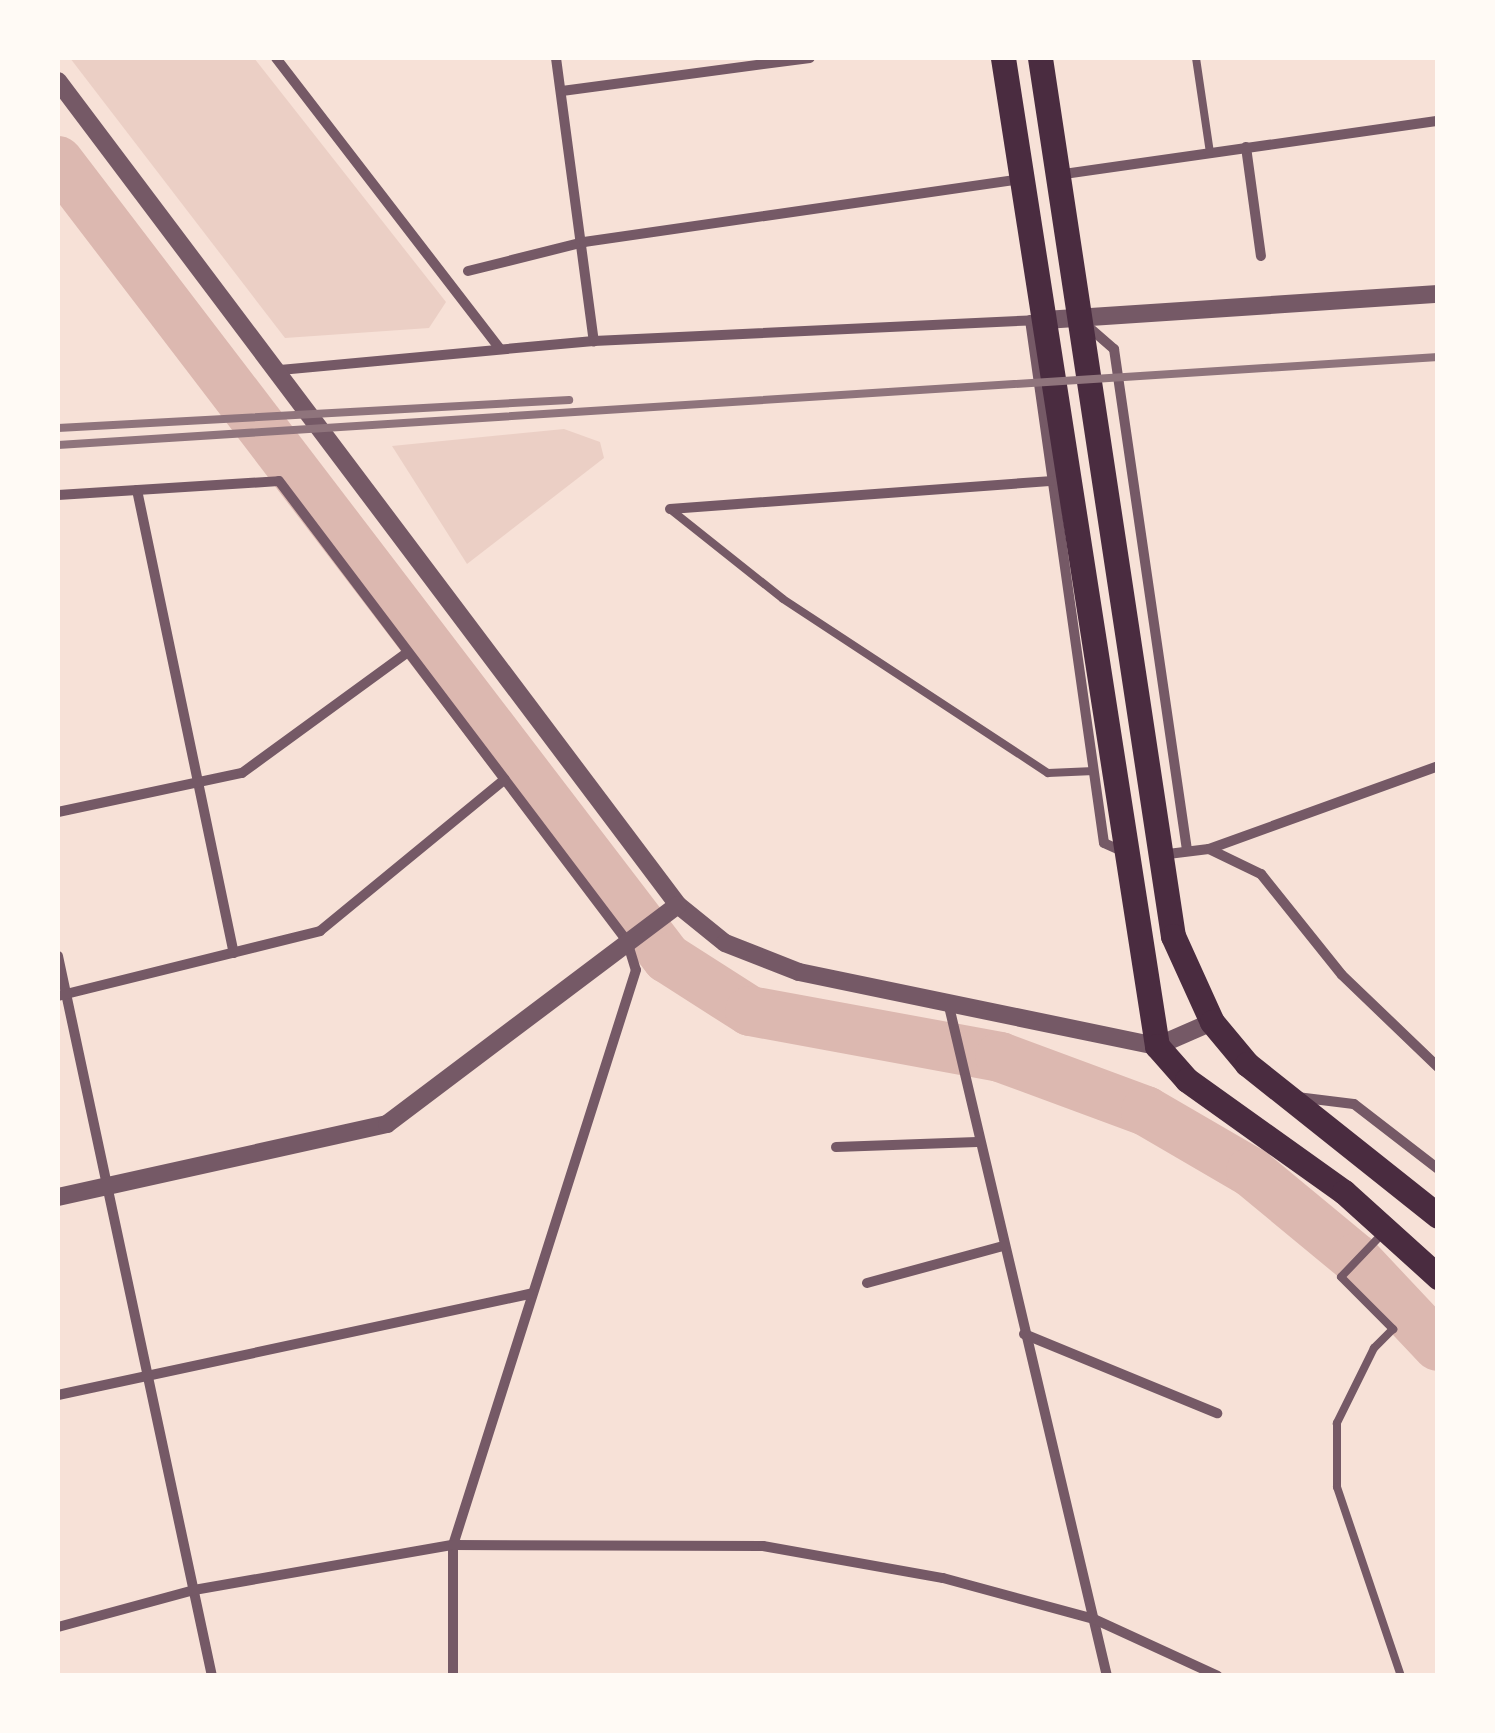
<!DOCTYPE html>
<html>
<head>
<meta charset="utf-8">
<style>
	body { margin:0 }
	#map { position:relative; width:1495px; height:1733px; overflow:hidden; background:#f7e1d7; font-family:"Exo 2",sans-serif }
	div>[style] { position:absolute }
	.green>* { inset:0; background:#ebcfc5 }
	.river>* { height:50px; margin:-25px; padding:0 25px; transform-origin:25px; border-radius:25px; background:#dcb8b0 }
	.service>* { height:8px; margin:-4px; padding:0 4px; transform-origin:4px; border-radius:4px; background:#755966 }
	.minor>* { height:10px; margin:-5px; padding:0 5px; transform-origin:5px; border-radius:5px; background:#755966 }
	.tertiary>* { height:18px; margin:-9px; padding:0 9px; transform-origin:9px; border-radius:9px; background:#755966 }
	.primary>* { height:25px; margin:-12.5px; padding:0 12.5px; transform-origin:12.5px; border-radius:12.5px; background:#4a2c40 }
	.rail>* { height:8px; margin:-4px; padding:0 4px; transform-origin:4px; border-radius:4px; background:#8f747c }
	span { translate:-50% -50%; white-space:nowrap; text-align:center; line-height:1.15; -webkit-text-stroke:9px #fffaf5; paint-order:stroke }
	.frame { position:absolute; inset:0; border:60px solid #fffaf5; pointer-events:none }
</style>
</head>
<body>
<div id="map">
	<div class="green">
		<i style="clip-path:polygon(70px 58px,254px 58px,446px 302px,429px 328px,285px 338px)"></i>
		<i style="clip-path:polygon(564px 429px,600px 442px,604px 458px,467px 564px,392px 446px)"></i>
	</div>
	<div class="river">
		<i style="left:58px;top:161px;width:1003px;rotate:52.62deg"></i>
		<i style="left:667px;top:958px;width:98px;rotate:32.6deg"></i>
		<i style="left:750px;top:1011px;width:254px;rotate:10.4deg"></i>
		<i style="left:1000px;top:1057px;width:156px;rotate:20.3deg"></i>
		<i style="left:1146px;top:1111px;width:121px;rotate:30.2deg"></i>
		<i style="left:1251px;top:1172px;width:135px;rotate:39.6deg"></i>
		<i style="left:1355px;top:1258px;width:121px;rotate:46.7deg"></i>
	</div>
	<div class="service">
		<i style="left:1196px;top:58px;width:96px;rotate:81.6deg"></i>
		<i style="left:670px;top:509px;width:144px;rotate:38.5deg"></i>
		<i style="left:783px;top:599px;width:317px;rotate:33.3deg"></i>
		<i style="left:1048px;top:773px;width:46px;rotate:-2.5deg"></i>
		<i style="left:1384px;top:1232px;width:62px;rotate:133.7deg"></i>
		<i style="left:1341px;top:1277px;width:74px;rotate:45deg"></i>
		<i style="left:1393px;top:1329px;width:27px;rotate:135deg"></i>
		<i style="left:1374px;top:1348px;width:84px;rotate:116.3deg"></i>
		<i style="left:1337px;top:1423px;width:64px;rotate:90deg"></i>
		<i style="left:1337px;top:1487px;width:200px;rotate:71.3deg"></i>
	</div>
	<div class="minor">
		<i style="left:276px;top:58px;width:366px;rotate:52.4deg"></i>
		<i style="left:556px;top:58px;width:286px;rotate:82.4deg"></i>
		<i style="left:562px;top:91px;width:250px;rotate:-7.6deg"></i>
		<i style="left:1246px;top:147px;width:110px;rotate:82.2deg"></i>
		<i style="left:1057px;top:175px;width:385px;rotate:-8.1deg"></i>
		<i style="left:468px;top:271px;width:120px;rotate:-14deg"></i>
		<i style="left:584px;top:242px;width:442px;rotate:-8.2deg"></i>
		<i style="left:1030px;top:320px;width:528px;rotate:81.95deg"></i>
		<i style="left:1104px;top:843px;width:22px;rotate:24deg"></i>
		<i style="left:1084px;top:323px;width:40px;rotate:41deg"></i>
		<i style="left:1114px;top:349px;width:506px;rotate:81.71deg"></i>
		<i style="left:280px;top:370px;width:315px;rotate:-5.3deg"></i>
		<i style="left:594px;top:341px;width:448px;rotate:-2.7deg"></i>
		<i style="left:137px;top:490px;width:473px;rotate:78.2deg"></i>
		<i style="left:58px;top:495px;width:221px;rotate:-3.6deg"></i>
		<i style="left:279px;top:481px;width:577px;rotate:52.89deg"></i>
		<i style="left:627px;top:941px;width:30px;rotate:73deg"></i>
		<i style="left:636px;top:970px;width:603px;rotate:107.65deg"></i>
		<i style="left:453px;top:1545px;width:131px;rotate:90deg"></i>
		<i style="left:670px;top:509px;width:384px;rotate:-4.2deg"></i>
		<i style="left:58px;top:812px;width:188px;rotate:-12deg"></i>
		<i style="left:242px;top:773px;width:205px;rotate:-36.1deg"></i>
		<i style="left:1209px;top:849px;width:244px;rotate:-19.9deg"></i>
		<i style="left:1160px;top:855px;width:49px;rotate:-7deg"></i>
		<i style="left:1209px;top:849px;width:58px;rotate:25.7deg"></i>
		<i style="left:1261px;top:874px;width:129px;rotate:51.3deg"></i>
		<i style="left:1342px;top:975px;width:133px;rotate:43.8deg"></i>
		<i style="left:58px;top:956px;width:736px;rotate:77.93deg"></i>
		<i style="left:58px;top:996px;width:270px;rotate:-13.9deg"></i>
		<i style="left:320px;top:931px;width:239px;rotate:-39.4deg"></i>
		<i style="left:948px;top:1002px;width:693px;rotate:76.73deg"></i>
		<i style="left:1297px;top:1097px;width:57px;rotate:7deg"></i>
		<i style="left:1354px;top:1104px;width:106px;rotate:37.7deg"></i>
		<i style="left:836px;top:1147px;width:141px;rotate:-2deg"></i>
		<i style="left:867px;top:1283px;width:141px;rotate:-15.2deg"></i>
		<i style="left:1024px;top:1334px;width:209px;rotate:22.3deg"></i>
		<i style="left:58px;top:1395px;width:483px;rotate:-12.1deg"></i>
		<i style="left:58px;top:1627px;width:141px;rotate:-15.2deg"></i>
		<i style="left:194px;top:1590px;width:263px;rotate:-9.9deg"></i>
		<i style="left:453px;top:1545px;width:310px;rotate:0.2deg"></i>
		<i style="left:763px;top:1546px;width:183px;rotate:10.1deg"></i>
		<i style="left:943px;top:1578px;width:156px;rotate:15.2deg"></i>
		<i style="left:1094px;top:1619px;width:136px;rotate:24.7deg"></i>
	</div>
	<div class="tertiary">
		<i style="left:58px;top:81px;width:1031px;rotate:53.04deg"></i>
		<i style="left:678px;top:905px;width:60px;rotate:39deg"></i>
		<i style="left:725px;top:943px;width:79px;rotate:21.4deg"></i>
		<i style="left:799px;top:972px;width:366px;rotate:11.7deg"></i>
		<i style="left:1157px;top:1046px;width:60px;rotate:-23.6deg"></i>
		<i style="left:1045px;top:320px;width:394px;rotate:-3.8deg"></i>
		<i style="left:58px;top:1197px;width:337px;rotate:-12.5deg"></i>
		<i style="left:387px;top:1124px;width:364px;rotate:-37deg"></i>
	</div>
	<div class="primary">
		<i style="left:1003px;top:58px;width:1000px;rotate:81.14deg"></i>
		<i style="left:1157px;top:1046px;width:45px;rotate:48.6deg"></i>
		<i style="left:1187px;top:1080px;width:193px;rotate:35.5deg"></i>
		<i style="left:1344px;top:1192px;width:127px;rotate:42.1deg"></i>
		<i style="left:1040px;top:58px;width:888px;rotate:81.39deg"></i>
		<i style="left:1173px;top:936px;width:94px;rotate:65.6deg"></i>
		<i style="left:1212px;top:1022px;width:55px;rotate:50.2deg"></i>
		<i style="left:1247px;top:1064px;width:244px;rotate:38.5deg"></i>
	</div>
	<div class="rail">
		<i style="left:58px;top:428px;width:512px;rotate:-3.14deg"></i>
		<i style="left:58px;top:445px;width:1383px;rotate:-3.65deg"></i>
	</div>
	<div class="frame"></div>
</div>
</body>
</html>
